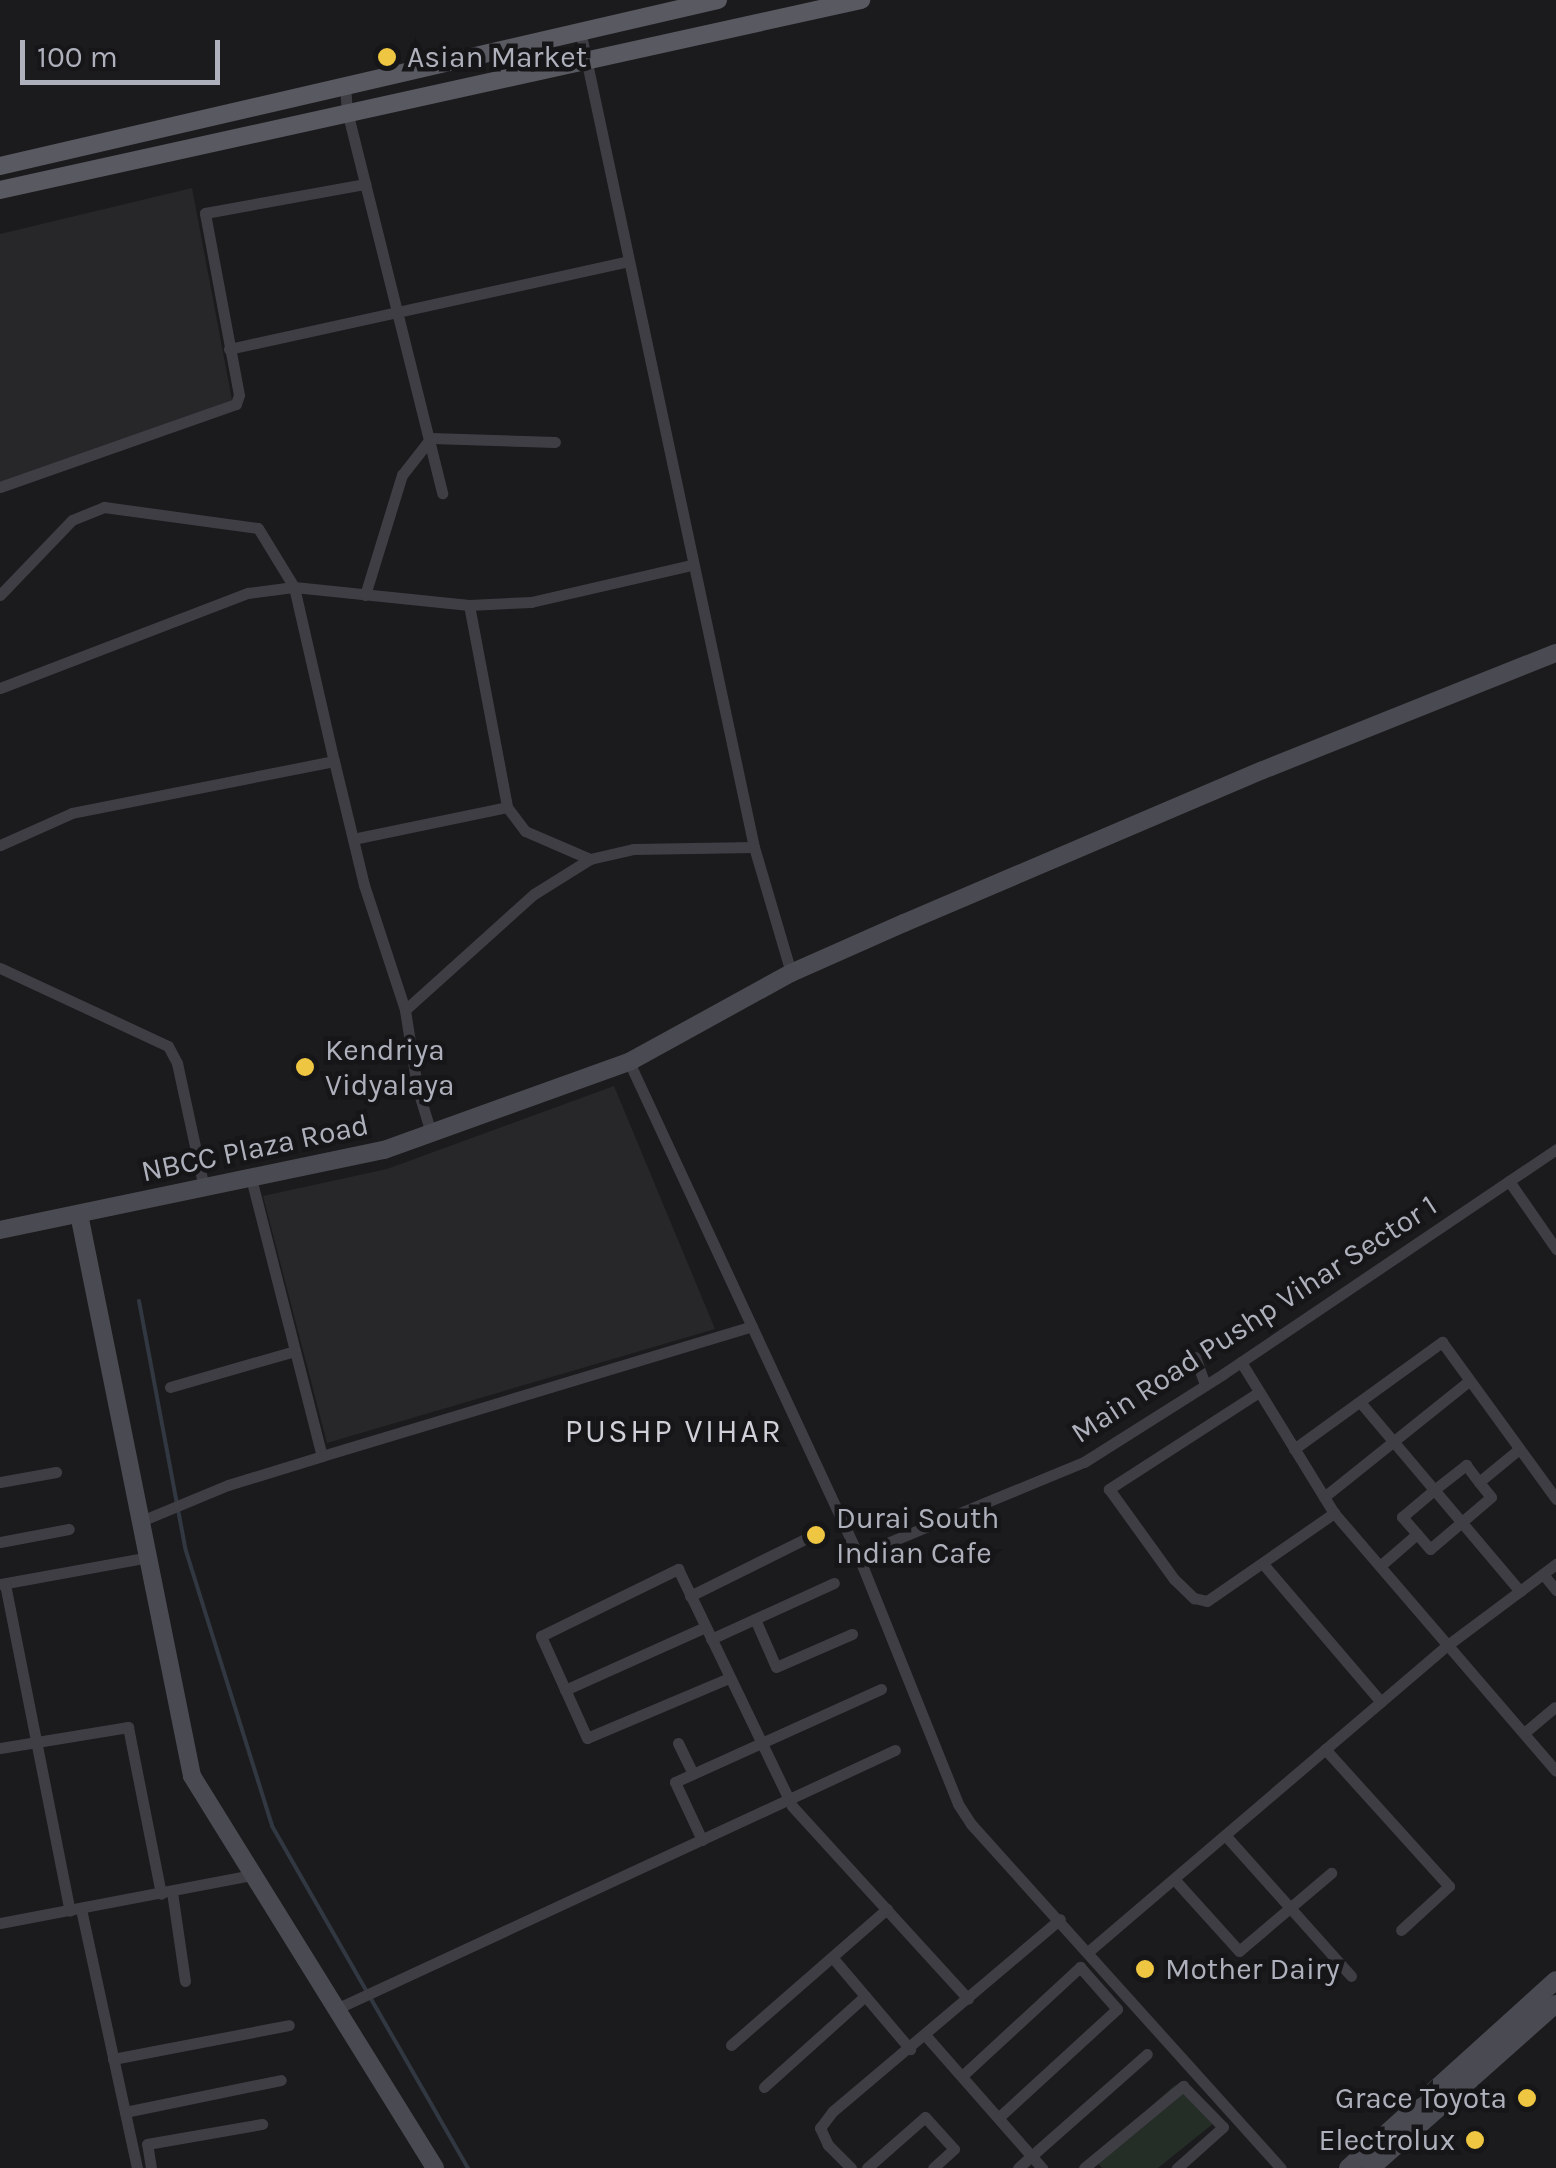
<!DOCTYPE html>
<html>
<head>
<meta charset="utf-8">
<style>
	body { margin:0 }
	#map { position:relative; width:1556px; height:2168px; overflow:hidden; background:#1b1b1d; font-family:Karla,sans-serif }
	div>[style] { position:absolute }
	.built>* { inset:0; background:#27272a }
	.green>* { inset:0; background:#252d27 }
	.stream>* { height:4px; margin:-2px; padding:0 2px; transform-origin:2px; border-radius:2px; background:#313841 }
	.street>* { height:11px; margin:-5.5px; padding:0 5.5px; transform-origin:5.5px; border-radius:5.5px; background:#3e3e44 }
	.secondary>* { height:18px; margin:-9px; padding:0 9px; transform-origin:9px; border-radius:9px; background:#4a4b52 }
	.primary>* { height:18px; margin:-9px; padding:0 9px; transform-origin:9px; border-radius:9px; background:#585961 }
	.dots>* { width:28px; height:28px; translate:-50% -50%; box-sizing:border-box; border:5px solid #161618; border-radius:50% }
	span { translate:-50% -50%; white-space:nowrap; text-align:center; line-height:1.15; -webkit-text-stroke:9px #161618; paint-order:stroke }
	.poi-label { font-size:30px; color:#aeb1bc }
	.left { translate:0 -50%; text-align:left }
	.right { translate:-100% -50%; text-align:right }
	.street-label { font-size:30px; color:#aeb1bc }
	.neighbourhood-label { font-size:32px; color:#cfd0d8; letter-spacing:2.5px }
	.scale { position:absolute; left:20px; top:40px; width:200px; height:45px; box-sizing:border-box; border:5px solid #aeb1bc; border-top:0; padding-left:12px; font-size:30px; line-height:35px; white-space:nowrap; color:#aeb1bc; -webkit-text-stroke:8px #161618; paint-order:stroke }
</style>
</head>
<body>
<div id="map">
	<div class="built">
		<i style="clip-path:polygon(192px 188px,232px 400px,0 487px,0 234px)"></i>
		<i style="clip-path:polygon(614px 1086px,715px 1329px,327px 1443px,263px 1196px,387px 1169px)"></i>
	</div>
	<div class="green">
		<i style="clip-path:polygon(1175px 2085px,1214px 2123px,1158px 2168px,1102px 2168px,1093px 2158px)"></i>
	</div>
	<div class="stream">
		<i style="left:139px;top:1301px;width:254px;rotate:79.4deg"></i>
		<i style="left:186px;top:1551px;width:288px;rotate:72.6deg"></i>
		<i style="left:272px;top:1826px;width:394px;rotate:60.2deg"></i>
	</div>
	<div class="street">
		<i style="left:580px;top:30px;width:835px;rotate:77.98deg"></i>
		<i style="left:754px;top:847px;width:131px;rotate:73.6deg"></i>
		<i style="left:345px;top:85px;width:26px;rotate:86deg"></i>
		<i style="left:347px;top:111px;width:394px;rotate:76deg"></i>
		<i style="left:229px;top:349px;width:409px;rotate:-12.4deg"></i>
		<i style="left:0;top:487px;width:250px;rotate:-19.4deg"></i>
		<i style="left:236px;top:404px;width:9px;rotate:-72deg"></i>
		<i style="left:239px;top:395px;width:185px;rotate:-100.6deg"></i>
		<i style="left:205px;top:213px;width:163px;rotate:-10.3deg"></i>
		<i style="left:0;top:595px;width:104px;rotate:-46.2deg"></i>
		<i style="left:72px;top:520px;width:35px;rotate:-22deg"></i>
		<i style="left:104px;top:507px;width:155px;rotate:7.8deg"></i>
		<i style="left:258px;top:528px;width:69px;rotate:58.6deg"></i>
		<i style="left:294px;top:587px;width:176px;rotate:5.9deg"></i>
		<i style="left:469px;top:605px;width:62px;rotate:-2.8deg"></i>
		<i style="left:531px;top:602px;width:164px;rotate:-13deg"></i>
		<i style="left:365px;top:595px;width:126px;rotate:-72.9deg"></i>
		<i style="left:402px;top:475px;width:47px;rotate:-51.9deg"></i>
		<i style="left:431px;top:438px;width:124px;rotate:1.8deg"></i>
		<i style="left:469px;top:605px;width:206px;rotate:79.3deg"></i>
		<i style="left:507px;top:807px;width:30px;rotate:53deg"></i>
		<i style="left:525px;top:831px;width:71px;rotate:23.3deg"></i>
		<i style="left:0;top:688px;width:266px;rotate:-21deg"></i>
		<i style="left:248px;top:593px;width:46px;rotate:-7.4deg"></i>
		<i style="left:294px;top:587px;width:179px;rotate:77.1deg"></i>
		<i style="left:334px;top:761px;width:267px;rotate:168.8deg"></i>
		<i style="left:72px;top:813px;width:79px;rotate:156deg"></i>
		<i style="left:334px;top:761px;width:128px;rotate:76.4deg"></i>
		<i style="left:364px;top:885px;width:132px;rotate:71.8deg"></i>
		<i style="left:405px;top:1010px;width:78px;rotate:81.1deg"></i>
		<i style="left:417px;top:1087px;width:48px;rotate:73.1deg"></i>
		<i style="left:353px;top:839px;width:157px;rotate:-11.7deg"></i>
		<i style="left:0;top:968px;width:185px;rotate:24.9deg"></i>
		<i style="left:168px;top:1046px;width:19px;rotate:62deg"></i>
		<i style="left:177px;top:1063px;width:128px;rotate:77.8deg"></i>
		<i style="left:405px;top:1010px;width:173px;rotate:-42deg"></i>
		<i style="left:534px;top:894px;width:66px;rotate:-32deg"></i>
		<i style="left:590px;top:859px;width:44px;rotate:-13.1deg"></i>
		<i style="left:633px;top:849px;width:121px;rotate:-0.9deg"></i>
		<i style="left:629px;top:1062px;width:544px;rotate:65.08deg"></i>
		<i style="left:858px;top:1555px;width:268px;rotate:68.1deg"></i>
		<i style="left:958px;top:1804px;width:24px;rotate:57deg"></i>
		<i style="left:971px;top:1824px;width:463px;rotate:48deg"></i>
		<i style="left:251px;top:1178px;width:287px;rotate:75.7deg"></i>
		<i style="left:322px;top:1456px;width:449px;rotate:-16.8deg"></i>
		<i style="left:1509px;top:1181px;width:83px;rotate:55.3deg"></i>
		<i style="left:1195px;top:1357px;width:30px;rotate:70deg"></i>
		<i style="left:1241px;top:1362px;width:177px;rotate:58.4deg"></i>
		<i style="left:1334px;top:1513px;width:340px;rotate:49.3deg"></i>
		<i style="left:170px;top:1387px;width:130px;rotate:-16.1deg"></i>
		<i style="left:1259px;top:1392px;width:179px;rotate:147.1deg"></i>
		<i style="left:1109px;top:1489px;width:111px;rotate:54.2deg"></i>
		<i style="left:1174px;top:1579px;width:28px;rotate:44deg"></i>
		<i style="left:1194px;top:1598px;width:13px;rotate:13deg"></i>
		<i style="left:1207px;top:1601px;width:155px;rotate:-34.7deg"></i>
		<i style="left:1360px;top:1402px;width:248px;rotate:49.8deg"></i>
		<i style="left:1294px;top:1449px;width:183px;rotate:-35.9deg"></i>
		<i style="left:1442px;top:1342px;width:194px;rotate:54deg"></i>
		<i style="left:0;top:1482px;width:57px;rotate:-10.1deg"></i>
		<i style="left:1324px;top:1497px;width:186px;rotate:-38.7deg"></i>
		<i style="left:141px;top:1521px;width:94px;rotate:-22.5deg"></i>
		<i style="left:228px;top:1485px;width:98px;rotate:-17.1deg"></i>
		<i style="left:1417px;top:1534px;width:23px;rotate:-131deg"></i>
		<i style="left:1402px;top:1517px;width:42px;rotate:-40.2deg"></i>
		<i style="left:1434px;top:1490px;width:41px;rotate:-38deg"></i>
		<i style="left:1466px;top:1465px;width:21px;rotate:53deg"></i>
		<i style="left:0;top:1542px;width:70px;rotate:-10.7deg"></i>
		<i style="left:858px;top:1555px;width:244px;rotate:-22.4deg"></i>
		<i style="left:1084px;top:1462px;width:165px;rotate:-32.3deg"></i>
		<i style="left:1223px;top:1374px;width:402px;rotate:-34deg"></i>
		<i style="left:1264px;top:1565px;width:180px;rotate:49.5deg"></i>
		<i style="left:1380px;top:1566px;width:49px;rotate:-40.9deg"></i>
		<i style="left:1417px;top:1534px;width:20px;rotate:49deg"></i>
		<i style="left:1430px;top:1549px;width:80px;rotate:-40.4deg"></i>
		<i style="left:1491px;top:1497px;width:19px;rotate:-129deg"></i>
		<i style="left:1479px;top:1482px;width:52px;rotate:-39.5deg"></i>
		<i style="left:1543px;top:1574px;width:21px;rotate:51deg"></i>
		<i style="left:1px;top:1584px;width:150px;rotate:-10.3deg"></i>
		<i style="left:5px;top:1584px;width:333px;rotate:78.8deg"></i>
		<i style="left:690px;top:1596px;width:133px;rotate:-26.4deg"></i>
		<i style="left:755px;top:1619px;width:52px;rotate:66.4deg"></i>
		<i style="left:776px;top:1667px;width:83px;rotate:-23.5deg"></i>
		<i style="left:711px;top:1639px;width:135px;rotate:-24.5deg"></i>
		<i style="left:729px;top:1678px;width:154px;rotate:157.1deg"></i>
		<i style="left:587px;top:1738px;width:112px;rotate:-114.3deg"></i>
		<i style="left:541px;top:1636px;width:153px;rotate:-26.1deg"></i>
		<i style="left:678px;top:1569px;width:263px;rotate:64.3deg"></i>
		<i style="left:792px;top:1806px;width:261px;rotate:47.6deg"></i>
		<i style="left:565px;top:1690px;width:154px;rotate:-24.2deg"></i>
		<i style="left:1524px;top:1733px;width:40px;rotate:-40deg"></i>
		<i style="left:678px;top:1743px;width:34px;rotate:64deg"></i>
		<i style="left:0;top:1748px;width:130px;rotate:-9.3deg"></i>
		<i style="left:128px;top:1727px;width:170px;rotate:78.8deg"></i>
		<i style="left:1325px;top:1749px;width:185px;rotate:47.9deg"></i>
		<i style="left:1449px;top:1886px;width:65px;rotate:137.5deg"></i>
		<i style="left:1225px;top:1835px;width:189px;rotate:48.2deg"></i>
		<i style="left:702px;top:1840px;width:64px;rotate:-115deg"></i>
		<i style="left:675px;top:1782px;width:226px;rotate:-24.3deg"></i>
		<i style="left:1174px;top:1879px;width:97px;rotate:47.9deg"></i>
		<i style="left:1239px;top:1951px;width:121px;rotate:-40.3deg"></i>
		<i style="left:172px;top:1892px;width:90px;rotate:81.7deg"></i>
		<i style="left:81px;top:1909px;width:265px;rotate:77.8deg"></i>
		<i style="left:0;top:1923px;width:257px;rotate:-10.8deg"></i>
		<i style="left:1089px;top:1951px;width:473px;rotate:-40.5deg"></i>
		<i style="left:1449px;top:1644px;width:134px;rotate:-36.8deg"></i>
		<i style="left:832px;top:1957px;width:121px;rotate:49.7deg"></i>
		<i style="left:336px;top:2009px;width:616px;rotate:-24.86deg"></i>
		<i style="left:926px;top:2036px;width:176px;rotate:48.7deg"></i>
		<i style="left:731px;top:2045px;width:207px;rotate:-41.1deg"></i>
		<i style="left:113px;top:2059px;width:179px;rotate:-10.9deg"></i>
		<i style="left:962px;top:2076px;width:161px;rotate:-42.7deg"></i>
		<i style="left:1080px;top:1967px;width:56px;rotate:48.6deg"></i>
		<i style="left:1117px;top:2009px;width:161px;rotate:137.5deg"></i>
		<i style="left:764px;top:2087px;width:136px;rotate:-42deg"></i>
		<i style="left:125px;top:2112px;width:159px;rotate:-11.6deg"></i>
		<i style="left:151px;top:2168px;width:24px;rotate:-99deg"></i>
		<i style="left:147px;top:2144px;width:117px;rotate:-9.9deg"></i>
		<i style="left:851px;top:2168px;width:33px;rotate:-135deg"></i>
		<i style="left:828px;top:2145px;width:19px;rotate:-115deg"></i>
		<i style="left:820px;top:2128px;width:21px;rotate:-53deg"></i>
		<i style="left:833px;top:2111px;width:297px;rotate:-40.2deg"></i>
		<i style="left:867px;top:2168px;width:77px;rotate:-41.3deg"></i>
		<i style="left:925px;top:2117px;width:43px;rotate:47.8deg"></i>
		<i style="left:954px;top:2149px;width:28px;rotate:138deg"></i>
		<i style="left:1018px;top:2168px;width:172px;rotate:-41.5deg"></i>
		<i style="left:1084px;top:2168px;width:129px;rotate:-39.6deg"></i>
		<i style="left:1183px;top:2086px;width:57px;rotate:45.7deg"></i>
		<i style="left:1223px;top:2127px;width:62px;rotate:138.3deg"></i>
	</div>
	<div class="secondary">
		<i style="left:79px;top:1214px;width:573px;rotate:78.63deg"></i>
		<i style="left:192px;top:1776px;width:461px;rotate:58.2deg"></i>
		<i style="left:0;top:1230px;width:392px;rotate:-11.8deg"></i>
		<i style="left:384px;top:1150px;width:260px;rotate:-19.8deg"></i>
		<i style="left:629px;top:1062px;width:185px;rotate:-28.8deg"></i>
		<i style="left:791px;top:973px;width:124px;rotate:-23.9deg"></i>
		<i style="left:904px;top:923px;width:390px;rotate:-23.1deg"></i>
		<i style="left:1263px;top:770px;width:315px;rotate:-21.8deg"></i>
		<i style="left:1348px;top:2168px;width:280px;rotate:-42.1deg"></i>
		<i style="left:1371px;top:2168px;width:247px;rotate:-41.6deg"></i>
	</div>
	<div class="primary">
		<i style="left:0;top:166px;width:737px;rotate:-13.02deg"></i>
		<i style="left:0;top:190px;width:882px;rotate:-12.44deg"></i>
	</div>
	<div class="dots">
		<i style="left:387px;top:57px;background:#eec642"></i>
		<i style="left:305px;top:1067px;background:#eec642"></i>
		<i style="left:816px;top:1535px;background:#eec642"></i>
		<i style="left:1145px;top:1969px;background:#eec642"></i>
		<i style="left:1527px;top:2098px;background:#eec642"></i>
		<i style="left:1475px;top:2140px;background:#eec642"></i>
	</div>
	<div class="poi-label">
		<span class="left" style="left:407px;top:57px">Asian Market</span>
		<span class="left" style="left:325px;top:1067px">Kendriya<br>Vidyalaya</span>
		<span class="left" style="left:836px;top:1535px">Durai South<br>Indian Cafe</span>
		<span class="left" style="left:1165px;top:1969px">Mother Dairy</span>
		<span class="right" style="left:1507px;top:2098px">Grace Toyota</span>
		<span class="right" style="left:1455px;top:2140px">Electrolux</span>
	</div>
	<div class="street-label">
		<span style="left:255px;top:1148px;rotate:-12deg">NBCC Plaza Road</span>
		<span style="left:1254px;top:1319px;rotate:-33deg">Main Road Pushp Vihar Sector 1</span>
	</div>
	<div class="neighbourhood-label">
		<span style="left:674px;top:1432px">PUSHP VIHAR</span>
	</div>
	<div class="scale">100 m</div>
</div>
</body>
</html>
